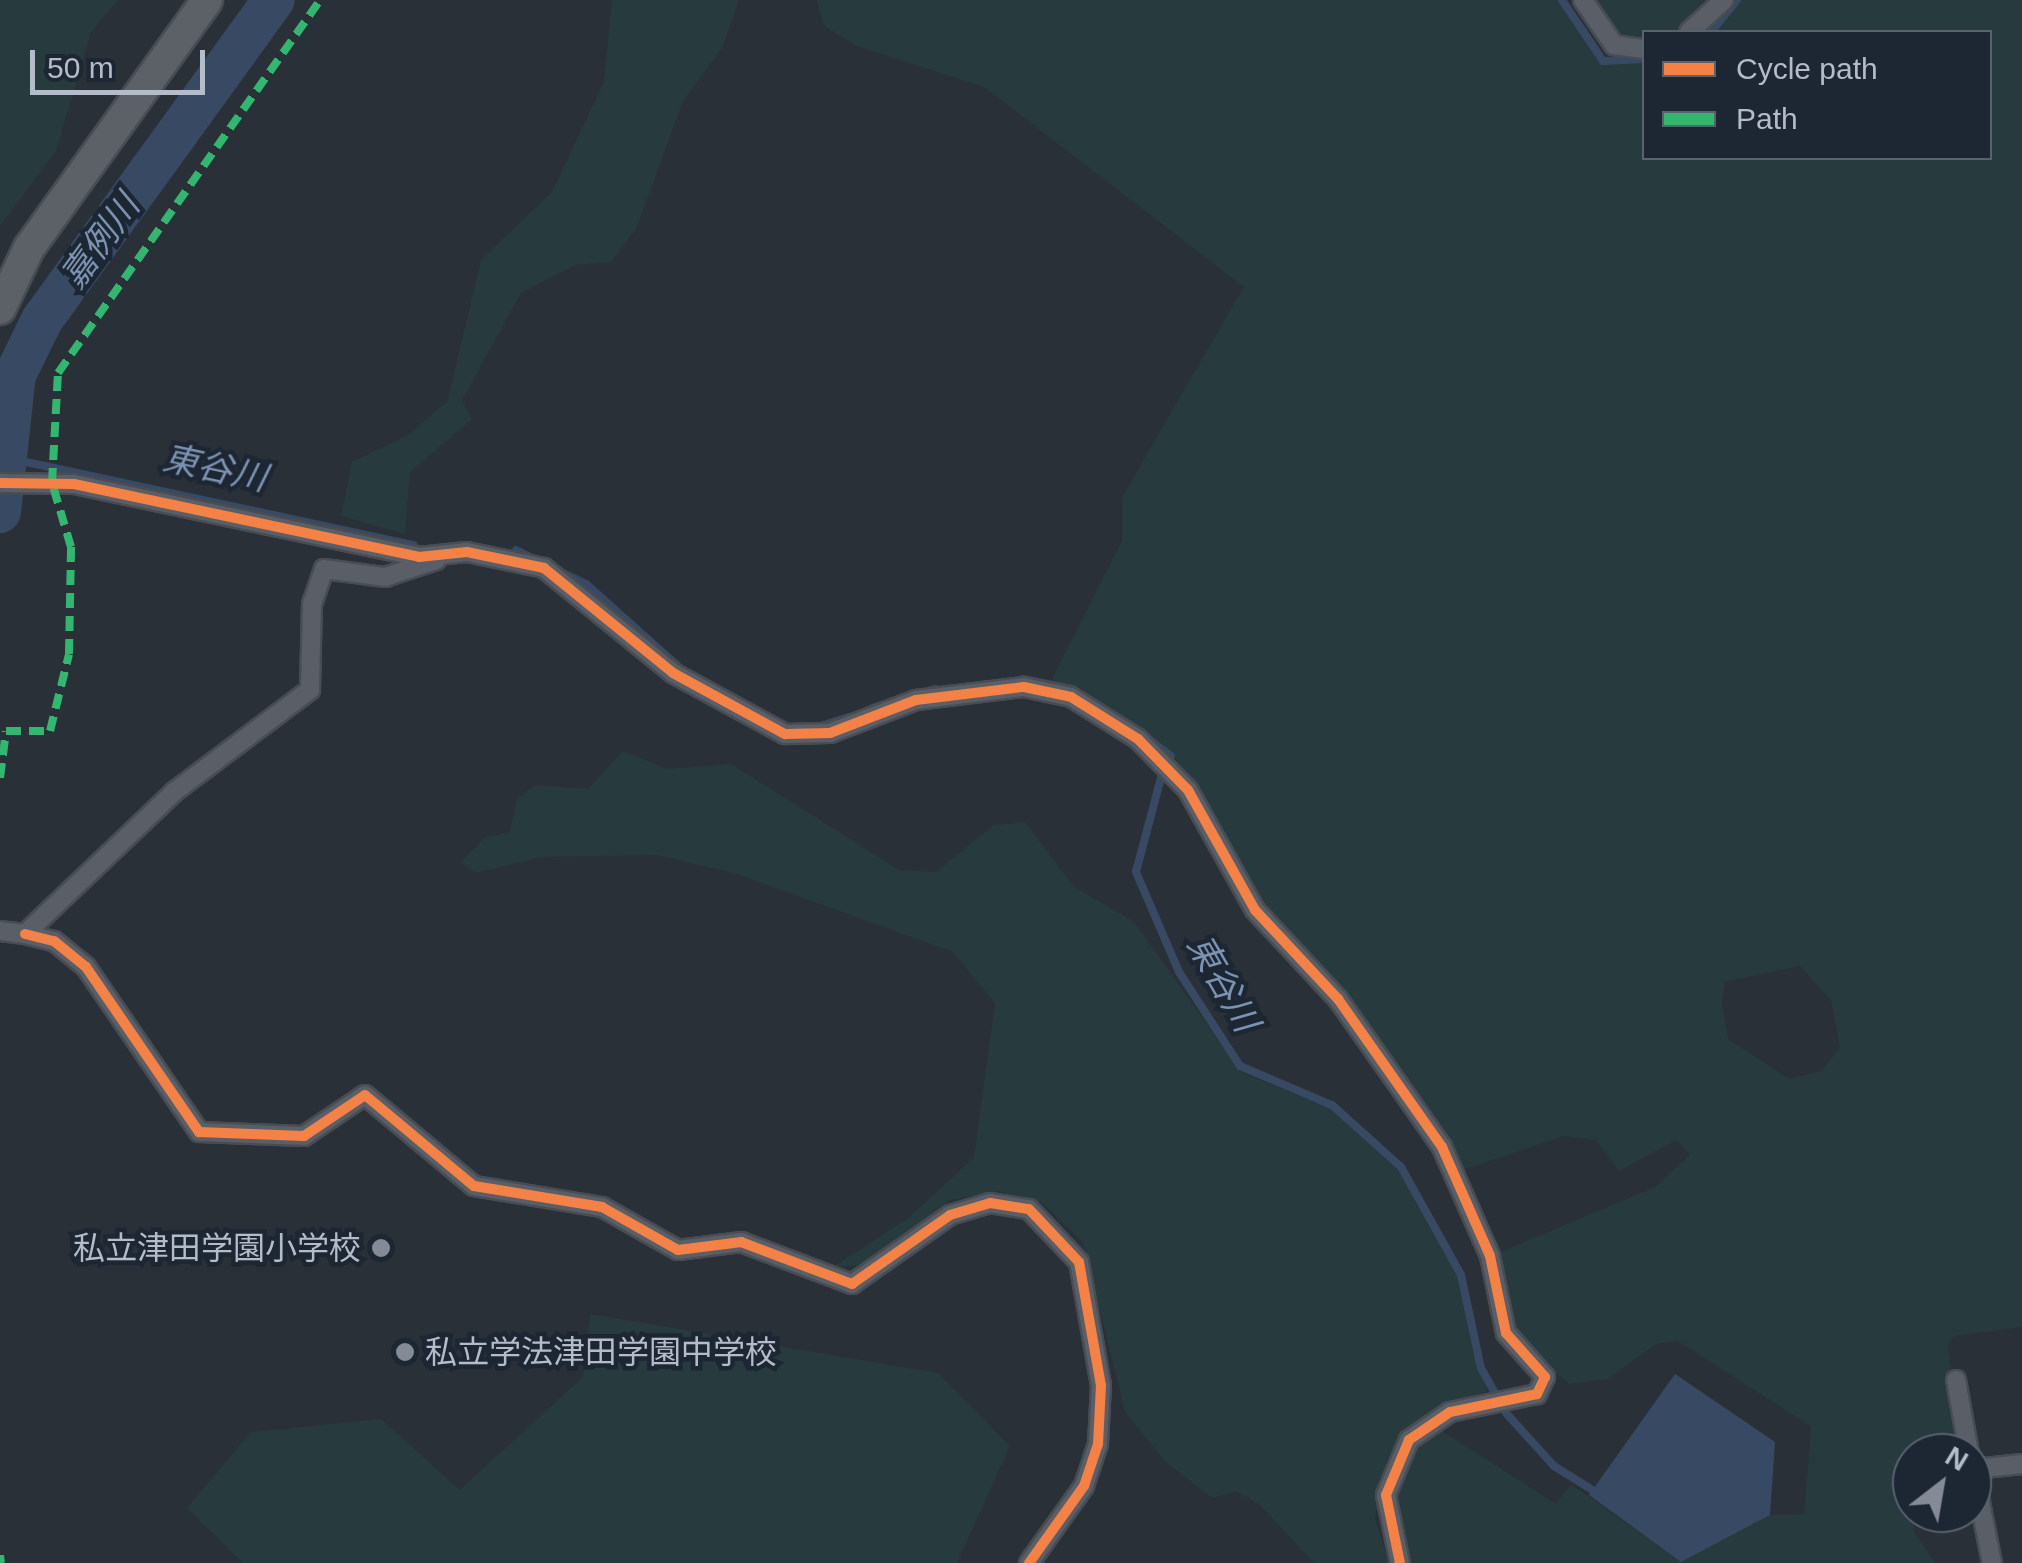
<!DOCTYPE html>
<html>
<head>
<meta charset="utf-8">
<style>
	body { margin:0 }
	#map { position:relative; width:2022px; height:1563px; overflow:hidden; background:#2a3038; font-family:Helvetica,"Noto Sans JP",sans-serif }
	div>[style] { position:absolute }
	.green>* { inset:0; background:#273a3e }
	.water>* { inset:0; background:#384963 }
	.stream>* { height:8px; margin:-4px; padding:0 4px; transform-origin:4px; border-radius:4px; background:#384963 }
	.river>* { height:42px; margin:-21px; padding:0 21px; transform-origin:21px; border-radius:21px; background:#384963 }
	.roads { filter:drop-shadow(2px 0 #484c53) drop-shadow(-2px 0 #484c53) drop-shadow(0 2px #484c53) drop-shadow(0 -2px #484c53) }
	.minor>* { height:18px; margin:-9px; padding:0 9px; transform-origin:9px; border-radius:9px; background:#5a5e66 }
	.primary>* { height:30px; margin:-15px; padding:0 15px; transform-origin:15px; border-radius:15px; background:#5c6168 }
	.quiet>* { height:8px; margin-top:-4px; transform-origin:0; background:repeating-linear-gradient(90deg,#33b770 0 15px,transparent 0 23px) }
	.cycleway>* { height:10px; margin:-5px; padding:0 5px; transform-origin:5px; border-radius:5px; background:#f48246 }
	.dots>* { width:28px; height:28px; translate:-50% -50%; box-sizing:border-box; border:5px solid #1d2633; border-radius:50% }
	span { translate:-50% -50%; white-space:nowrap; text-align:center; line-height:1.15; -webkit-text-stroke:9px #1d2633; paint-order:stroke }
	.poi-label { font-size:32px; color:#b4bcc9 }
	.right { translate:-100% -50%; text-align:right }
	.left { translate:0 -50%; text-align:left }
	.water-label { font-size:35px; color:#7c92b1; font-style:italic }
	.legend { position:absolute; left:1642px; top:30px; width:350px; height:130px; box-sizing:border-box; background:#1d2633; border:2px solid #59626f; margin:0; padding:12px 18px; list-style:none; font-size:30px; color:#b4bcc9 }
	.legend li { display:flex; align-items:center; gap:20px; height:50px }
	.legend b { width:50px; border:2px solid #59626f }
	.north { position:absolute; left:1892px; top:1433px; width:100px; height:100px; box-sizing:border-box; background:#1d2633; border:2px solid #59626f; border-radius:50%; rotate:31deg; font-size:28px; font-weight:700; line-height:40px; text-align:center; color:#b4bcc9 }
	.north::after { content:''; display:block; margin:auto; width:35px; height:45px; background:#848b96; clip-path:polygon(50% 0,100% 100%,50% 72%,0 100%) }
	.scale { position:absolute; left:30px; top:50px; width:175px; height:45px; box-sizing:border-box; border:5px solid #b4bcc9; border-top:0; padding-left:12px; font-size:30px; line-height:35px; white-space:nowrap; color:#b4bcc9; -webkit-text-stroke:8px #1d2633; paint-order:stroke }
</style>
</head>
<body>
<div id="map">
	<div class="green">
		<i style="clip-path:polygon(0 0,118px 0,91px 32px,56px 151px,0 226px)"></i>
		<i style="clip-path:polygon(612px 0,739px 0,722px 48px,683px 101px,636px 229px,611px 262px,575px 265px,521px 293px,462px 400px,472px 419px,410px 472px,405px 534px,341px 516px,352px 462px,408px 435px,447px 402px,481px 260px,552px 192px,604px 82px)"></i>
		<i style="clip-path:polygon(evenodd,817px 0,1559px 0,1602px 64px,1644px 62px,1644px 158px,1990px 158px,1990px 32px,1715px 32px,1740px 0,2022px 0,2022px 1327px,1954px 1336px,1948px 1345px,1959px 1443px,1950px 1453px,1912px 1453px,1914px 1532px,1935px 1563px,1412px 1563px,1396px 1535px,1395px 1491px,1419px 1445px,1440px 1430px,1556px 1504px,1571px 1484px,1681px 1562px,1770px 1515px,1804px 1514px,1811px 1426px,1678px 1341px,1656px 1344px,1608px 1379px,1569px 1384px,1525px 1346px,1512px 1330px,1496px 1254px,1655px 1187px,1690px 1155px,1676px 1140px,1619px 1171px,1596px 1140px,1563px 1136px,1462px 1170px,1274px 929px,1174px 755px,1052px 679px,1122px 541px,1122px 497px,1244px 287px,986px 88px,855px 45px,824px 26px,817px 0,1800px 966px,1831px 1000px,1840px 1047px,1822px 1071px,1789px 1079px,1728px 1039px,1722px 1004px,1725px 982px,1800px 966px)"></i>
		<i style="clip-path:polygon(1587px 0,1718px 0,1681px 32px,1644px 32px,1644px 44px,1617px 41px)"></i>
		<i style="clip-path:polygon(623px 751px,667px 769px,731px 764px,899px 870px,936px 872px,994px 825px,1025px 822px,1074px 887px,1134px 922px,1242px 1073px,1329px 1107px,1396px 1167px,1459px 1278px,1487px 1391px,1429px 1413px,1387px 1459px,1375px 1518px,1389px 1563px,1314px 1563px,1260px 1505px,1236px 1491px,1212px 1498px,1165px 1461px,1125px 1412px,1083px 1242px,1041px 1202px,998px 1191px,950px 1200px,863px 1265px,833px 1267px,910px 1217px,974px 1157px,995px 1003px,953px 952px,737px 874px,657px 855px,542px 857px,475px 873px,461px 862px,484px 838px,510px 832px,517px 799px,535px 785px,588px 789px)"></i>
		<i style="clip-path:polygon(590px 1314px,938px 1373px,1010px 1446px,957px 1563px,243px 1563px,187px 1508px,251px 1432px,381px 1419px,460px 1490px,583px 1377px)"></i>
	</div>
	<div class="water">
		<i style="clip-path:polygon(1675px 1374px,1775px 1442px,1770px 1515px,1681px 1562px,1589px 1495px)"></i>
	</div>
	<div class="stream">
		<i style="left:1562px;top:0;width:73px;rotate:56.1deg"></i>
		<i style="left:1603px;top:61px;width:41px;rotate:-2.8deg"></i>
		<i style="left:1711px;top:32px;width:41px;rotate:-50.9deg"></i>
		<i style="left:3px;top:457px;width:420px;rotate:12.1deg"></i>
		<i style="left:516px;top:550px;width:78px;rotate:25.9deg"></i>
		<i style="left:586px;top:584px;width:122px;rotate:41.7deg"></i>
		<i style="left:1023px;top:679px;width:51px;rotate:11.3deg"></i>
		<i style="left:872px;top:708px;width:66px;rotate:-16.8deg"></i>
		<i style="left:820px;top:726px;width:31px;rotate:-17deg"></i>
		<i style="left:1151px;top:741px;width:25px;rotate:37deg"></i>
		<i style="left:1162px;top:774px;width:101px;rotate:104.9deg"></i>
		<i style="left:1136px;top:872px;width:109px;rotate:66.7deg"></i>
		<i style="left:1179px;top:972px;width:112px;rotate:57deg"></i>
		<i style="left:1240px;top:1066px;width:100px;rotate:23deg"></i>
		<i style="left:1332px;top:1105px;width:93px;rotate:41.9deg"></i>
		<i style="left:1401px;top:1167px;width:124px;rotate:60.9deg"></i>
		<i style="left:1461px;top:1275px;width:95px;rotate:77.9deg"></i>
		<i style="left:1481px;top:1368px;width:51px;rotate:60.9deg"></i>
		<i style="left:1506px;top:1413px;width:72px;rotate:47.8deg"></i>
		<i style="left:1554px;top:1466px;width:47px;rotate:32deg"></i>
	</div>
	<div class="river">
		<i style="left:0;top:512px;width:138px;rotate:-83.8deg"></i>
		<i style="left:15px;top:375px;width:61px;rotate:-63.9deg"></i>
		<i style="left:42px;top:320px;width:395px;rotate:-54.1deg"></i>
	</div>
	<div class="roads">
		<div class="minor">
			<i style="left:1583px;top:0;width:55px;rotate:55.4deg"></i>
			<i style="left:1614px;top:45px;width:30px;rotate:8deg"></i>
			<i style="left:1689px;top:32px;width:47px;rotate:-42.4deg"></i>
			<i style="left:0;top:483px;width:74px;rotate:0.8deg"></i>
			<i style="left:74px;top:484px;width:353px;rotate:11.9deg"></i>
			<i style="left:419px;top:557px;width:48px;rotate:-5.9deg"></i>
			<i style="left:467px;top:552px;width:79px;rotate:11.7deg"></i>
			<i style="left:544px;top:568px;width:166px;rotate:39.1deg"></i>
			<i style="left:673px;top:673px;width:128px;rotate:28.6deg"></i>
			<i style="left:785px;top:734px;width:45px;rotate:-1.3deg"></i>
			<i style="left:830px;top:733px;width:92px;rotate:-21deg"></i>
			<i style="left:916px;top:700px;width:109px;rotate:-6.9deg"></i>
			<i style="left:1024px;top:687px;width:48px;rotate:12deg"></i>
			<i style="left:1071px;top:697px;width:79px;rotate:32.1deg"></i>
			<i style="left:1138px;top:739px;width:71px;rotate:45.6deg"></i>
			<i style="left:1188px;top:790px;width:137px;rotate:60.8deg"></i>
			<i style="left:1255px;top:910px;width:122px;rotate:47deg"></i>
			<i style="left:1338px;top:999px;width:181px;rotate:54.9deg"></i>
			<i style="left:1442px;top:1147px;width:119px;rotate:66.2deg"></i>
			<i style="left:1490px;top:1256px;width:79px;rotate:78.3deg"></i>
			<i style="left:1506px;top:1333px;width:59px;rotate:48.4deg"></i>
			<i style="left:1545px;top:1377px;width:19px;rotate:115deg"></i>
			<i style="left:1537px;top:1394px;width:89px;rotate:168.3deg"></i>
			<i style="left:1450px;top:1412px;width:50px;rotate:145.7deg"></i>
			<i style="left:1409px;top:1440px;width:60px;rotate:112.7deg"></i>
			<i style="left:1386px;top:1495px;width:69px;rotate:78.4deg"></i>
			<i style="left:0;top:931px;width:25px;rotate:7deg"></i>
			<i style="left:25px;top:934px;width:206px;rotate:-43.6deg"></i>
			<i style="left:174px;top:792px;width:170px;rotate:-36.9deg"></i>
			<i style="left:310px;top:690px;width:86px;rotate:-88.7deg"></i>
			<i style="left:312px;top:604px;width:37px;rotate:-71deg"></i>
			<i style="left:324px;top:569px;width:62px;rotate:7.5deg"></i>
			<i style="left:385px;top:577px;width:54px;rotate:-18.4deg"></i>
			<i style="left:25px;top:934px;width:30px;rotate:14deg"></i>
			<i style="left:54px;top:941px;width:41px;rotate:39.1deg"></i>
			<i style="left:86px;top:967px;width:200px;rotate:55.6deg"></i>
			<i style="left:199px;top:1132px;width:105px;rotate:2.2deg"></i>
			<i style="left:304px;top:1136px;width:73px;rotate:-33.9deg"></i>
			<i style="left:365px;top:1095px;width:142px;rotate:39.9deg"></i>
			<i style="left:474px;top:1186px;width:130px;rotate:9.3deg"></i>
			<i style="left:602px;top:1207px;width:87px;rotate:29.5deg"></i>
			<i style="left:678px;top:1250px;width:64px;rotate:-7.2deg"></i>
			<i style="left:741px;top:1242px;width:119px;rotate:20.7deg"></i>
			<i style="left:852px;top:1284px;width:120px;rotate:-35.1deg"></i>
			<i style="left:950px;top:1215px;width:42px;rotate:-16.7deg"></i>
			<i style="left:990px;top:1203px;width:39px;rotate:9deg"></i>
			<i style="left:1029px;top:1209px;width:73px;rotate:46.7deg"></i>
			<i style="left:1079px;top:1262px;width:125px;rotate:79.9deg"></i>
			<i style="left:1101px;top:1385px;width:59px;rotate:92.9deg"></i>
			<i style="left:1098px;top:1444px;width:44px;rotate:108.4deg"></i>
			<i style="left:1084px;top:1486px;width:95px;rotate:125.5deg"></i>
			<i style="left:1956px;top:1380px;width:74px;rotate:79.9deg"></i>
			<i style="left:1972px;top:1462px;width:103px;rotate:78.8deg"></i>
			<i style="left:1975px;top:1469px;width:47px;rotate:-6.1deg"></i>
		</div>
		<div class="primary">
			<i style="left:0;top:309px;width:68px;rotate:-64.6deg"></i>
			<i style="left:29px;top:248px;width:305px;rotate:-54.3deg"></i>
		</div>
	</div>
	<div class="quiet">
		<i style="left:0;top:778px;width:47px;rotate:-82.7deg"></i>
		<i style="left:6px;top:731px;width:44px"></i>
		<i style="left:50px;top:731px;width:79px;rotate:-76.1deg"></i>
		<i style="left:69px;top:654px;width:107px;rotate:-88.9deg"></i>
		<i style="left:71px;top:547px;width:67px;rotate:-106.5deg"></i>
		<i style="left:52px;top:483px;width:110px;rotate:-86.9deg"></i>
		<i style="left:58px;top:373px;width:456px;rotate:-54.9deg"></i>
		<i style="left:0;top:1555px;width:8px;rotate:83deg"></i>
	</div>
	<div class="cycleway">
		<i style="left:0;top:483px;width:74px;rotate:0.8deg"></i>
		<i style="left:74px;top:484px;width:353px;rotate:11.9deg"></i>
		<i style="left:419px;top:557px;width:48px;rotate:-5.9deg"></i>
		<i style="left:467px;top:552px;width:79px;rotate:11.7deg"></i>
		<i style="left:544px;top:568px;width:166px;rotate:39.1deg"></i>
		<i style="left:673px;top:673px;width:128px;rotate:28.6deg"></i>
		<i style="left:785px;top:734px;width:45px;rotate:-1.3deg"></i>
		<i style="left:830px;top:733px;width:92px;rotate:-21deg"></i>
		<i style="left:916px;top:700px;width:109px;rotate:-6.9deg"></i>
		<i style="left:1024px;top:687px;width:48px;rotate:12deg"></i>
		<i style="left:1071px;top:697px;width:79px;rotate:32.1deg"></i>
		<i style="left:1138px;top:739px;width:71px;rotate:45.6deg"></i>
		<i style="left:1188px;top:790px;width:137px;rotate:60.8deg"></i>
		<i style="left:1255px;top:910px;width:122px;rotate:47deg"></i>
		<i style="left:1338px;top:999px;width:181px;rotate:54.9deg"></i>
		<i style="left:1442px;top:1147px;width:119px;rotate:66.2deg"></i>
		<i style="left:1490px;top:1256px;width:79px;rotate:78.3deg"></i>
		<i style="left:1506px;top:1333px;width:59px;rotate:48.4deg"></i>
		<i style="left:1545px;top:1377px;width:19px;rotate:115deg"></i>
		<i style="left:1537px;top:1394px;width:89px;rotate:168.3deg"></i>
		<i style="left:1450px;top:1412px;width:50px;rotate:145.7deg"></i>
		<i style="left:1409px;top:1440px;width:60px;rotate:112.7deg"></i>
		<i style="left:1386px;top:1495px;width:69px;rotate:78.4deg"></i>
		<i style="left:25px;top:934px;width:30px;rotate:14deg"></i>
		<i style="left:54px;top:941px;width:41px;rotate:39.1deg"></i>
		<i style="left:86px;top:967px;width:200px;rotate:55.6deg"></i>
		<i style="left:199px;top:1132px;width:105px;rotate:2.2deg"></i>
		<i style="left:304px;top:1136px;width:73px;rotate:-33.9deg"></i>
		<i style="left:365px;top:1095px;width:142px;rotate:39.9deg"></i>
		<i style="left:474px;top:1186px;width:130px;rotate:9.3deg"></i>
		<i style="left:602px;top:1207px;width:87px;rotate:29.5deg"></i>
		<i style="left:678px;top:1250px;width:64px;rotate:-7.2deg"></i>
		<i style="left:741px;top:1242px;width:119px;rotate:20.7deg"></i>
		<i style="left:852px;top:1284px;width:120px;rotate:-35.1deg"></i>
		<i style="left:950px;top:1215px;width:42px;rotate:-16.7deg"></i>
		<i style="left:990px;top:1203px;width:39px;rotate:9deg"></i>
		<i style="left:1029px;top:1209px;width:73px;rotate:46.7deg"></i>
		<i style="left:1079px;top:1262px;width:125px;rotate:79.9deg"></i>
		<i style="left:1101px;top:1385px;width:59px;rotate:92.9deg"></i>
		<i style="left:1098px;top:1444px;width:44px;rotate:108.4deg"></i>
		<i style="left:1084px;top:1486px;width:95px;rotate:125.5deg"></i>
	</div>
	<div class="dots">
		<i style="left:381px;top:1248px;background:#848b96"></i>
		<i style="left:405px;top:1352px;background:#848b96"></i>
	</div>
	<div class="poi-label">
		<span class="right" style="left:361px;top:1248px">私立津田学園小学校</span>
		<span class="left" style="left:425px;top:1352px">私立学法津田学園中学校</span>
	</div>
	<div class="water-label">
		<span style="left:100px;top:241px;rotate:-54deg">嘉例川</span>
		<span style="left:215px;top:468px;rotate:12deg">東谷川</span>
		<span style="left:1223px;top:983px;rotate:60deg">東谷川</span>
	</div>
	<ul class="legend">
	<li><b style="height:12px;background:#f48246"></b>Cycle path</li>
	<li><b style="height:12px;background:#33b770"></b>Path</li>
	</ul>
	<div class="north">N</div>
	<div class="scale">50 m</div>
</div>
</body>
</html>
